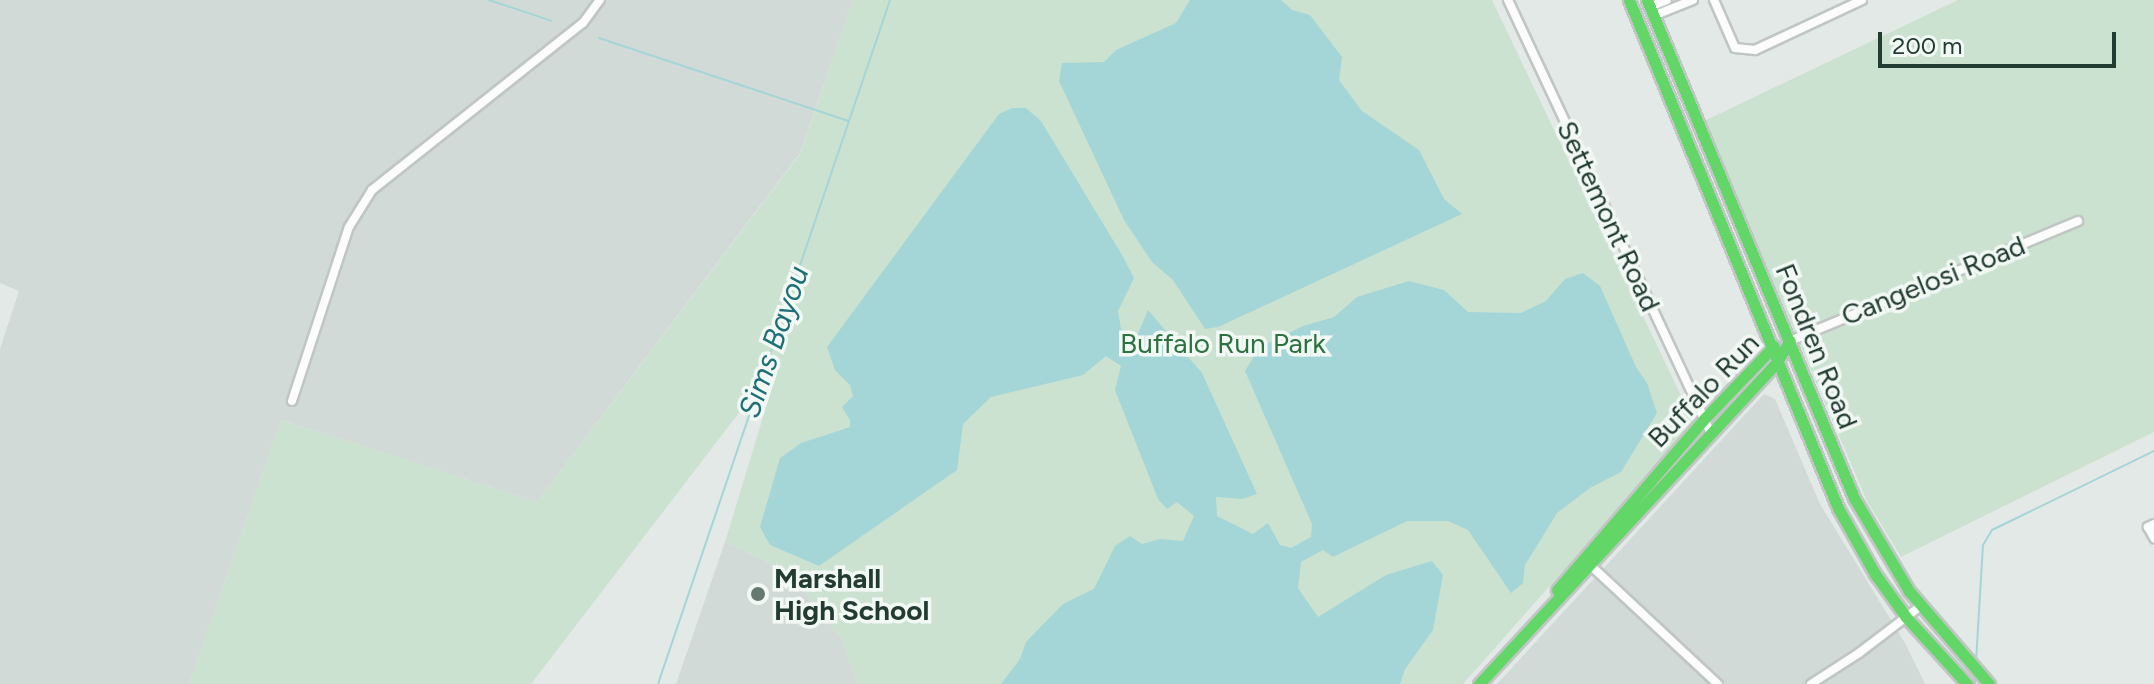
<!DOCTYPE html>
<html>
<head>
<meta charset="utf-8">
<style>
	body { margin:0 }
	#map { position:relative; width:2154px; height:684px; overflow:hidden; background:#e3e9e6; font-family:Figtree,sans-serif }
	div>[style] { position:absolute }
	.built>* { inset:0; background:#d1dad6 }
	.green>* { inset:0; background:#cce2d1 }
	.water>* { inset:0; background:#a4d5d7 }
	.stream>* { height:2px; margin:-1px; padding:0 1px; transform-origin:1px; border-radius:1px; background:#a4d5d7 }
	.roads { filter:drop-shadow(2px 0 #c0c6c3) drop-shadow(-2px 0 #c0c6c3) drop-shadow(0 2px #c0c6c3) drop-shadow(0 -2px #c0c6c3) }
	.street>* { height:8px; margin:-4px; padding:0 4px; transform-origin:4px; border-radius:4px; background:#fbfcfb }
	.fast>* { height:11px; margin:-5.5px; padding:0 5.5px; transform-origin:5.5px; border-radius:5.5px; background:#63d668 }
	.dots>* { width:22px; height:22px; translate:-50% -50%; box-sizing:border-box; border:4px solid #f2f8f4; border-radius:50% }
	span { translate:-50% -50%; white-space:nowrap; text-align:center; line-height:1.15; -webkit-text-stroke:7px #f2f8f4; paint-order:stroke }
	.street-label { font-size:28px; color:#223c32 }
	.park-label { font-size:28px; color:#2c7241 }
	.poi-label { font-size:28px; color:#223c32; font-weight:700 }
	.left { translate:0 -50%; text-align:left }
	.water-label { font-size:30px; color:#1d7077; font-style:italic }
	.scale { position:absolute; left:1878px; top:32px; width:238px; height:36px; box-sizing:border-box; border:4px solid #223c32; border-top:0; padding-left:10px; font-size:24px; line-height:28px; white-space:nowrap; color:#223c32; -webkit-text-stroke:6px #f2f8f4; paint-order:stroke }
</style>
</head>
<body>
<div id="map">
	<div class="built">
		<i style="clip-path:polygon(0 0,853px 0,800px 153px,537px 502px,281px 420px,189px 684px,0 684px,0 349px,19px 291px,0 283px)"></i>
		<i style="clip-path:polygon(1764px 394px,1775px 399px,1820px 504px,1905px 643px,1925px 684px,1497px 684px)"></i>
		<i style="clip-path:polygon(725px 542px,792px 574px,842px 640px,857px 684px,676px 684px)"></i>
	</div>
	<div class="green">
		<i style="clip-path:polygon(853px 0,1492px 0,1694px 423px,1463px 684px,857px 684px,842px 640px,792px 574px,725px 542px,781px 358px,531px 684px,189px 684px,281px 420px,537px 502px,800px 154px)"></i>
		<i style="clip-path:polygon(1958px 0,2154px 0,2154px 432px,1901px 557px,1867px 501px,1704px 121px)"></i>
	</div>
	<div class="water">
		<i style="clip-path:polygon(1190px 0,1281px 0,1292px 10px,1310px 15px,1342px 57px,1339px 80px,1362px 111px,1419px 150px,1444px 199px,1462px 214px,1218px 327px,1205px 329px,1173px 280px,1152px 262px,1124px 220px,1059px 81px,1062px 63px,1104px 62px,1116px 50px,1176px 23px)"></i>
		<i style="clip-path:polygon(1012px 108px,1026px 108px,1041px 121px,1122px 255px,1134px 278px,1118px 311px,1121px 329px,1131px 337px,1137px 336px,1148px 310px,1202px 373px,1257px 494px,1242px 499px,1216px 497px,1217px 516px,1253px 534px,1268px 523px,1280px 545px,1291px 548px,1311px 537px,1312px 524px,1245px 371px,1259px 348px,1303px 326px,1334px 317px,1357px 297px,1409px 281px,1444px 290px,1468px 312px,1521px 313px,1546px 301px,1565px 279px,1583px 273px,1600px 286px,1636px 367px,1647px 383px,1657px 413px,1621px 472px,1590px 488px,1557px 513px,1525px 565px,1523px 583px,1511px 593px,1468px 530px,1448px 521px,1407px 521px,1333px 557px,1323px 550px,1301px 562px,1298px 588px,1318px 617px,1386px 575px,1432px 561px,1443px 575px,1433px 630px,1405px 669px,1400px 684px,1001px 684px,1020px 659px,1026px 642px,1063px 604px,1094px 589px,1115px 546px,1130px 536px,1142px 544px,1160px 539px,1183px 541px,1194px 516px,1177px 502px,1167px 509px,1158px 499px,1115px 390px,1121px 366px,1106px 356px,1083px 375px,991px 397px,963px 424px,957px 470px,819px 566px,770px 545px,760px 527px,780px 458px,801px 443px,850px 427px,850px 420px,842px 407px,853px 396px,850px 385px,835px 370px,827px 347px,999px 114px)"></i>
	</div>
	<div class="stream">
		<i style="left:489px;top:0;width:66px;rotate:18.4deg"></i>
		<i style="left:599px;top:38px;width:263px;rotate:18.4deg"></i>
		<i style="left:1976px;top:662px;width:117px;rotate:-86.6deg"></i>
		<i style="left:1983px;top:545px;width:17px;rotate:-59deg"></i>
		<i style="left:1992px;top:530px;width:180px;rotate:-26deg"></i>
		<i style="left:658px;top:684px;width:722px;rotate:-71.26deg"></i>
		<i style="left:1975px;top:684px;width:7px;rotate:-90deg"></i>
	</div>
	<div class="roads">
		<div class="street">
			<i style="left:1508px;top:0;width:477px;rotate:64.9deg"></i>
			<i style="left:1714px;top:0;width:52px;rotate:66.4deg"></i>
			<i style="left:1735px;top:48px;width:20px;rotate:6deg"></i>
			<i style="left:1755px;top:50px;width:118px;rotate:-25deg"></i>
			<i style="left:1649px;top:7px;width:19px;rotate:-21deg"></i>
			<i style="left:1653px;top:16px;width:43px;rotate:-21.8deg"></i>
			<i style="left:1790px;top:341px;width:312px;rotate:-22.6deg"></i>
			<i style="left:292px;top:401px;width:183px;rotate:-71.9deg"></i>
			<i style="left:349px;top:227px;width:44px;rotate:-58.1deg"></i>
			<i style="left:372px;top:190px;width:269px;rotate:-38.4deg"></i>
			<i style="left:583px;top:23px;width:29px;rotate:-54deg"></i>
			<i style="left:2154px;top:524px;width:7px;rotate:153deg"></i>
			<i style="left:2148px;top:527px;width:13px;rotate:61deg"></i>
			<i style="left:1587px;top:562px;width:179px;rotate:43deg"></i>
			<i style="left:1811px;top:684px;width:57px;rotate:-32.9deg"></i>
			<i style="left:1859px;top:653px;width:79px;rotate:-37.3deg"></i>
		</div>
		<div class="fast">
			<i style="left:1629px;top:0;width:549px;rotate:67.64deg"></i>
			<i style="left:1838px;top:508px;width:76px;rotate:60.7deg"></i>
			<i style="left:1875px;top:574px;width:53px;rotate:54.2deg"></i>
			<i style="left:1906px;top:617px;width:91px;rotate:47.7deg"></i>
			<i style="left:1647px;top:0;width:539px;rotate:67.43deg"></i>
			<i style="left:1854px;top:498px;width:108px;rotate:59.4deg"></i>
			<i style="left:1909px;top:591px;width:123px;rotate:49.3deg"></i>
			<i style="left:1557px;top:590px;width:225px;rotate:-49.3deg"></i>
			<i style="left:1704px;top:419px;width:101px;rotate:-46.2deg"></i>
			<i style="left:1479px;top:684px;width:437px;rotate:-47.2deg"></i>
			<i style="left:1776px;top:363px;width:26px;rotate:-58deg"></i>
		</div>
	</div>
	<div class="dots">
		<i style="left:758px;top:594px;background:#667971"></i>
	</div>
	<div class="street-label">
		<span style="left:1609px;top:216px;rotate:65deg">Settemont Road</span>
		<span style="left:1933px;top:280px;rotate:-22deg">Cangelosi Road</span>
		<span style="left:1817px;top:346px;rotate:68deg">Fondren Road</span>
		<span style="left:1703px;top:390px;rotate:-46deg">Buffalo Run</span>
	</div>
	<div class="park-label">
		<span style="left:1223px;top:343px">Buffalo Run Park</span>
	</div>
	<div class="poi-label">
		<span class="left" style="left:774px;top:594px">Marshall<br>High School</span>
	</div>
	<div class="water-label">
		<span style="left:774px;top:342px;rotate:-71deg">Sims Bayou</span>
	</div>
	<div class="scale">200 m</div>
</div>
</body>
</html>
